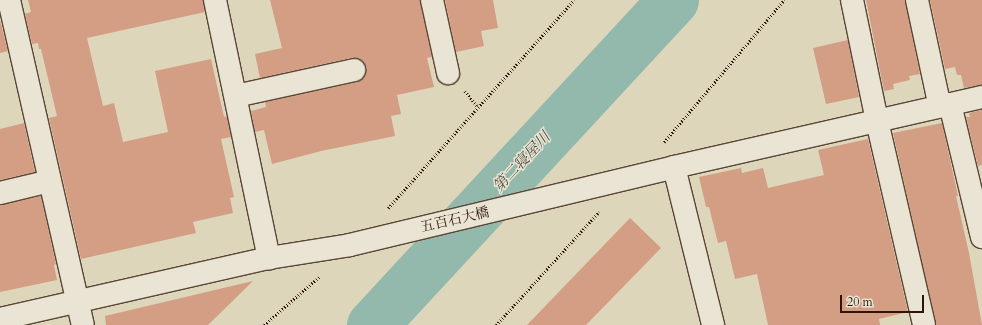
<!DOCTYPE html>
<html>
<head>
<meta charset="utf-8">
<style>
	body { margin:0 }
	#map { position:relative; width:982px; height:325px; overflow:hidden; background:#ddd6bb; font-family:Cardo,"Noto Serif JP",serif }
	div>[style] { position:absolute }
	.river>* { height:51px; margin:-25.5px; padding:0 25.5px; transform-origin:25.5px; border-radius:25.5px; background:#93b9ad }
	.building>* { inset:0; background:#d39e84 }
	.path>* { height:2.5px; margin-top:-1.25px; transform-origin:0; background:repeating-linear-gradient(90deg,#2f1508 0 1px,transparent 0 3px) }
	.roads { filter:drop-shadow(1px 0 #5a4535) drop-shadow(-1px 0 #5a4535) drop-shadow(0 1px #5a4535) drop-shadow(0 -1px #5a4535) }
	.minor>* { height:22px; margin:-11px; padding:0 11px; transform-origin:11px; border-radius:11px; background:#e9e4d3 }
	span { translate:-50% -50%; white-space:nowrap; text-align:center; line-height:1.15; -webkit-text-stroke:3px #e9e4d3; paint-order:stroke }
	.street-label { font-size:14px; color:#2f1508 }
	.water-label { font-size:15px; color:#524e42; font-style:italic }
	.scale { position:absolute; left:840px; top:295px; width:84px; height:18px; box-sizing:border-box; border:2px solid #2f1508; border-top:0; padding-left:5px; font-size:12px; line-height:14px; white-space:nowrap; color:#2f1508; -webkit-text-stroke:3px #e9e4d3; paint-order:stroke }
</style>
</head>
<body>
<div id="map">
	<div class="river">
		<i style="left:372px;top:325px;width:443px;rotate:-47.2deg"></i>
	</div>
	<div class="building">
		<i style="clip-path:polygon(28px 0,203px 0,205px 12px,87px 38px,103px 106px,114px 103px,123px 142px,168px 132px,155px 71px,211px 59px,224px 117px,227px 116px,231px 137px,221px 139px,234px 197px,230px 198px,233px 213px,193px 222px,196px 233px,81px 259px,49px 118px,57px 116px,41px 49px,39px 49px,38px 43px,32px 44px,25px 14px,31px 12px)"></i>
		<i style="clip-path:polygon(270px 0,420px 0,432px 57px,427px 58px,434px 87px,397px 95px,401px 114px,391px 116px,395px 136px,321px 151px,272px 164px,264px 130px,255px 132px,251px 111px,266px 107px,265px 102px,357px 82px,363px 79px,366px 73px,366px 68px,363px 61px,357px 58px,351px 58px,260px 78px,255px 54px,282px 48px)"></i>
		<i style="clip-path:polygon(445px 0,493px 0,498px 28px,481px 31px,484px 46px,456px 52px)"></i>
		<i style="clip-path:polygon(866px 0,905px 0,920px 74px,909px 76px,910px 80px,893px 84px,894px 89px,884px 91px)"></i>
		<i style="clip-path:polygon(930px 0,982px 0,982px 85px,964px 88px,961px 75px,957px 75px,955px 67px,945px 69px)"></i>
		<i style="clip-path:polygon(0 20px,8px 51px,0 53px)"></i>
		<i style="clip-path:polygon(848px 40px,859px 97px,826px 104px,813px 48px)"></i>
		<i style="clip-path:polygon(982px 110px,982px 165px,978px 166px,966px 117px,970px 117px,969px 113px)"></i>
		<i style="clip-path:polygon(24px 123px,35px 172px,0 180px,0 129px)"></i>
		<i style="clip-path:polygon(942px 123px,958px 196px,956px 196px,969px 253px,982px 325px,936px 325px,893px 133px)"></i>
		<i style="clip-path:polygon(868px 139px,908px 312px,879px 319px,880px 325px,768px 325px,757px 274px,735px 279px,726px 241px,718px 243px,709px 207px,706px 207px,699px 177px,741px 168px,742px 173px,763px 168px,768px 188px,824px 175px,818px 150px)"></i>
		<i style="clip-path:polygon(41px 196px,56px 264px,54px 265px,57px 280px,0 292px,0 205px)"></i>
		<i style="clip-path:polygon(630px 218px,661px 248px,586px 325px,527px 325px)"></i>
		<i style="clip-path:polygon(253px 281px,208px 325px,106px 325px,105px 316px)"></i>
	</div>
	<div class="path">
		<i style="left:465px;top:91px;width:19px;rotate:51deg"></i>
		<i style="left:664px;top:142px;width:186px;rotate:-49.8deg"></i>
		<i style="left:388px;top:208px;width:279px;rotate:-48.2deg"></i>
		<i style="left:264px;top:325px;width:73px;rotate:-41.1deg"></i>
		<i style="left:496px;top:325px;width:153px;rotate:-47.7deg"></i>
	</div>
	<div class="roads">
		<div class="minor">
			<i style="left:9px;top:0;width:333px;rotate:77.2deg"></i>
			<i style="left:215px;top:0;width:264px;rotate:78.2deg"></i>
			<i style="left:432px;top:0;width:75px;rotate:77.6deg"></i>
			<i style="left:852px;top:0;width:124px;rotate:78.3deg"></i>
			<i style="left:877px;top:121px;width:209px;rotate:77deg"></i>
			<i style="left:917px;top:0;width:109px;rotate:77.9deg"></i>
			<i style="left:236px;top:96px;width:121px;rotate:-12.4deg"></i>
			<i style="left:950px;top:104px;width:137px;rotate:76.5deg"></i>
			<i style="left:674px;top:167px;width:163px;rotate:76.1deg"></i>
			<i style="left:0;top:193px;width:51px;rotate:-13.5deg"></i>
			<i style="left:0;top:319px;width:276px;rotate:-12.8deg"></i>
			<i style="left:269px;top:258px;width:82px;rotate:-9.1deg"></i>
			<i style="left:350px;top:245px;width:333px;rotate:-13.5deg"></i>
			<i style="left:674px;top:167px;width:316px;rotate:-12.8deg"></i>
		</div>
	</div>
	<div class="street-label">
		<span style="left:455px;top:220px;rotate:-13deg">五百石大橋</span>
	</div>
	<div class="water-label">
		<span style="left:522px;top:162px;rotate:-47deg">第二寝屋川</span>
	</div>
	<div class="scale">20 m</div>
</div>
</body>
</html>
